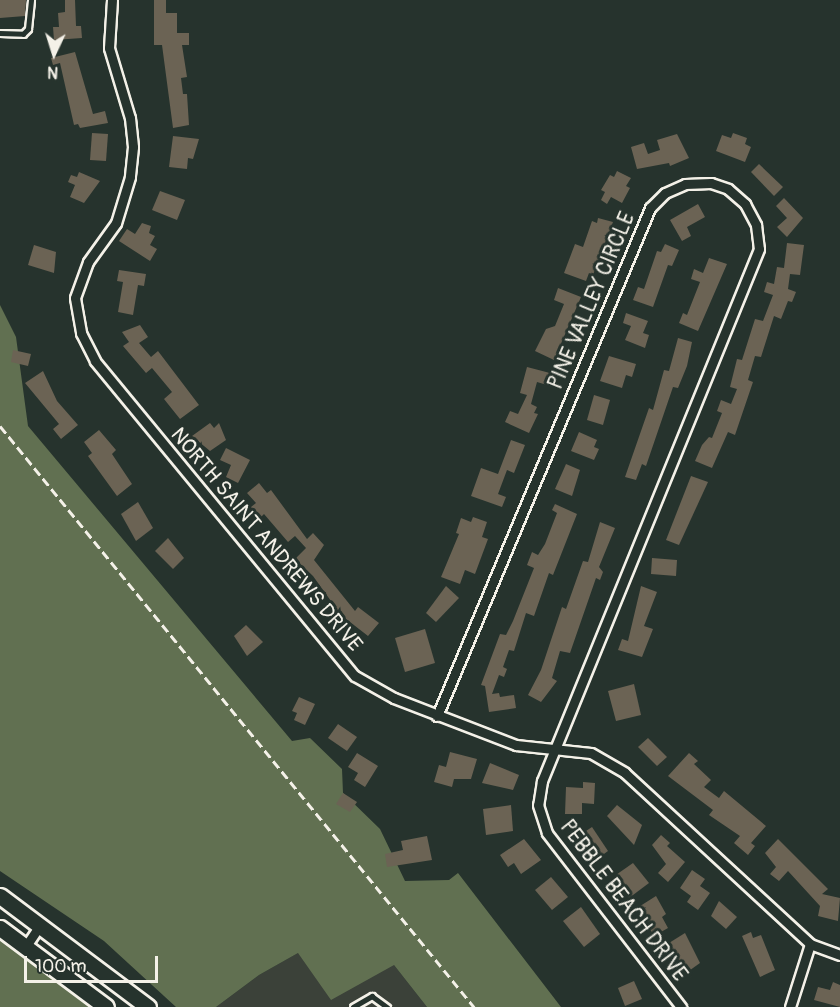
<!DOCTYPE html>
<html>
<head>
<meta charset="utf-8">
<style>
	body { margin:0 }
	#map { position:relative; width:840px; height:1007px; overflow:hidden; background:#26332d; font-family:Pangolin,sans-serif }
	div>[style] { position:absolute }
	.built>* { inset:0; background:#3b4139 }
	.green>* { inset:0; background:#617051 }
	.building>* { inset:0; background:#6b6354 }
	.roads { filter:drop-shadow(2px 0 #f4f1e8) drop-shadow(-2px 0 #f4f1e8) drop-shadow(0 2px #f4f1e8) drop-shadow(0 -2px #f4f1e8) }
	.lane>* { height:4.5px; margin:-2.25px; padding:0 2.25px; transform-origin:2.25px; border-radius:2.25px; background:#26332d }
	.street>* { height:9px; margin:-4.5px; padding:0 4.5px; transform-origin:4.5px; border-radius:4.5px; background:#26332d }
	.primary>* { height:15px; margin:-7.5px; padding:0 7.5px; transform-origin:7.5px; border-radius:7.5px; background:#26332d }
	.rail>* { height:3px; margin-top:-1.5px; transform-origin:0; background:repeating-linear-gradient(90deg,#f4f1e8 0 9px,transparent 0 13.5px) }
	span { translate:-50% -50%; white-space:nowrap; text-align:center; line-height:1.15; -webkit-text-stroke:6px #26332d; paint-order:stroke }
	.street-label { font-size:21px; color:#f4f1e8 }
	.north { position:absolute; left:24px; top:24px; width:60px; height:60px; -webkit-text-stroke:4px #26332d; paint-order:stroke; rotate:184deg; font-size:16px; font-weight:700; line-height:24px; text-align:center; color:#f4f1e8 }
	.north::after { content:''; display:block; margin:auto; width:21px; height:27px; background:#f4f1e8; clip-path:polygon(50% 0,100% 100%,50% 72%,0 100%) }
	.scale { position:absolute; left:24px; top:956px; width:134px; height:27px; box-sizing:border-box; border:3px solid #f4f1e8; border-top:0; padding-left:8px; font-size:18px; line-height:21px; white-space:nowrap; color:#f4f1e8; -webkit-text-stroke:4px #26332d; paint-order:stroke }
</style>
</head>
<body>
<div id="map">
	<div class="built">
		<i style="clip-path:polygon(298px 953px,394px 965px,427px 1007px,216px 1007px,259px 975px)"></i>
	</div>
	<div class="green">
		<i style="clip-path:polygon(0 305px,16px 337px,28px 426px,292px 741px,310px 738px,342px 769px,343px 793px,380px 829px,405px 881px,449px 880px,458px 873px,561px 1007px,427px 1007px,394px 965px,331px 1000px,298px 953px,259px 975px,216px 1007px,176px 1007px,104px 941px,0 871px)"></i>
		<i style="clip-path:polygon(0 929px,106px 1007px,0 1007px)"></i>
	</div>
	<div class="building">
		<i style="clip-path:polygon(0 0,26px 0,25px 16px,0 18px)"></i>
		<i style="clip-path:polygon(65px 0,75px 0,76px 26px,81px 26px,82px 38px,54px 40px,53px 27px,59px 27px,58px 13px,65px 12px)"></i>
		<i style="clip-path:polygon(154px 0,166px 0,166px 13px,177px 13px,177px 33px,189px 33px,189px 45px,182px 45px,187px 77px,181px 78px,183px 94px,187px 94px,189px 125px,173px 128px,162px 45px,154px 45px)"></i>
		<i style="clip-path:polygon(75px 52px,93px 114px,105px 111px,108px 123px,80px 128px,78px 124px,74px 125px,60px 63px,53px 65px,51px 58px)"></i>
		<i style="clip-path:polygon(92px 133px,108px 134px,106px 161px,90px 160px)"></i>
		<i style="clip-path:polygon(733px 133px,747px 138px,745px 144px,751px 147px,745px 162px,716px 151px,722px 135px,731px 138px)"></i>
		<i style="clip-path:polygon(677px 134px,689px 158px,670px 166px,669px 163px,637px 169px,631px 147px,644px 143px,648px 154px,660px 150px,657px 140px)"></i>
		<i style="clip-path:polygon(173px 136px,199px 139px,193px 159px,188px 158px,187px 169px,169px 167px)"></i>
		<i style="clip-path:polygon(759px 164px,783px 187px,774px 196px,751px 172px)"></i>
		<i style="clip-path:polygon(617px 171px,631px 178px,626px 186px,630px 188px,622px 203px,611px 197px,607px 204px,601px 200px,605px 192px,601px 190px,610px 175px,614px 177px)"></i>
		<i style="clip-path:polygon(79px 172px,100px 181px,84px 203px,70px 197px,75px 185px,68px 182px,71px 175px,77px 177px)"></i>
		<i style="clip-path:polygon(160px 191px,185px 200px,177px 220px,152px 210px)"></i>
		<i style="clip-path:polygon(784px 198px,803px 218px,787px 237px,777px 227px,787px 218px,776px 206px)"></i>
		<i style="clip-path:polygon(698px 204px,705px 217px,687px 227px,691px 236px,682px 241px,670px 220px)"></i>
		<i style="clip-path:polygon(598px 218px,613px 222px,593px 275px,589px 273px,586px 281px,564px 273px,575px 244px,583px 247px,592px 221px,597px 223px)"></i>
		<i style="clip-path:polygon(142px 223px,151px 226px,149px 233px,155px 236px,150px 245px,157px 249px,150px 261px,119px 241px,127px 229px,135px 234px)"></i>
		<i style="clip-path:polygon(787px 243px,804px 245px,800px 275px,790px 274px,788px 289px,796px 292px,792px 302px,788px 301px,781px 319px,774px 316px,761px 357px,755px 356px,748px 380px,753px 382px,735px 435px,728px 432px,712px 468px,695px 461px,702px 445px,709px 437px,712px 438px,722px 413px,717px 411px,721px 400px,731px 404px,737px 389px,730px 387px,737px 359px,742px 360px,755px 319px,763px 321px,773px 295px,764px 292px,767px 282px,774px 284px,777px 267px,784px 268px)"></i>
		<i style="clip-path:polygon(665px 244px,679px 250px,672px 266px,668px 265px,653px 307px,633px 300px,638px 287px,644px 289px,657px 251px,661px 252px)"></i>
		<i style="clip-path:polygon(34px 245px,56px 252px,54px 273px,28px 265px)"></i>
		<i style="clip-path:polygon(709px 258px,727px 264px,698px 331px,679px 323px,683px 313px,687px 315px,700px 282px,691px 279px,694px 269px,703px 273px)"></i>
		<i style="clip-path:polygon(119px 270px,146px 274px,144px 286px,138px 285px,133px 315px,118px 312px,123px 282px,117px 281px)"></i>
		<i style="clip-path:polygon(558px 288px,581px 297px,554px 360px,535px 351px,546px 329px,555px 326px,564px 304px,554px 300px)"></i>
		<i style="clip-path:polygon(626px 313px,648px 321px,643px 333px,649px 335px,645px 348px,625px 340px,631px 326px,623px 323px)"></i>
		<i style="clip-path:polygon(140px 325px,148px 337px,139px 343px,151px 357px,158px 351px,199px 405px,180px 419px,164px 399px,172px 392px,152px 368px,146px 373px,123px 346px,129px 342px,122px 332px)"></i>
		<i style="clip-path:polygon(678px 338px,692px 342px,687px 366px,678px 388px,673px 387px,646px 466px,642px 464px,636px 480px,625px 477px,649px 408px,653px 410px,664px 370px,669px 371px)"></i>
		<i style="clip-path:polygon(13px 350px,31px 354px,28px 366px,11px 362px)"></i>
		<i style="clip-path:polygon(609px 356px,636px 364px,632px 377px,626px 375px,622px 388px,600px 381px)"></i>
		<i style="clip-path:polygon(527px 367px,550px 373px,547px 385px,537px 382px,531px 404px,537px 407px,534px 413px,538px 414px,529px 433px,505px 422px,510px 411px,518px 414px,527px 395px,520px 393px)"></i>
		<i style="clip-path:polygon(43px 371px,57px 401px,78px 425px,61px 439px,53px 429px,59px 424px,25px 383px)"></i>
		<i style="clip-path:polygon(594px 395px,610px 400px,603px 425px,587px 420px)"></i>
		<i style="clip-path:polygon(210px 423px,214px 428px,219px 423px,226px 440px,210px 451px,192px 436px)"></i>
		<i style="clip-path:polygon(99px 430px,116px 450px,112px 454px,132px 484px,117px 496px,88px 456px,92px 453px,84px 442px)"></i>
		<i style="clip-path:polygon(579px 432px,597px 440px,594px 447px,599px 449px,594px 460px,571px 451px)"></i>
		<i style="clip-path:polygon(511px 440px,525px 445px,514px 473px,507px 470px,498px 494px,506px 497px,502px 507px,471px 496px,481px 468px,498px 474px)"></i>
		<i style="clip-path:polygon(226px 448px,250px 460px,238px 483px,226px 477px,231px 465px,220px 460px)"></i>
		<i style="clip-path:polygon(566px 464px,580px 470px,572px 496px,555px 489px)"></i>
		<i style="clip-path:polygon(691px 476px,708px 482px,679px 545px,666px 540px)"></i>
		<i style="clip-path:polygon(259px 483px,267px 493px,271px 490px,307px 539px,313px 533px,324px 545px,314px 560px,355px 611px,358px 607px,379px 623px,368px 636px,341px 615px,313px 576px,295px 559px,306px 548px,295px 536px,288px 542px,264px 514px,260px 518px,251px 507px,256px 503px,247px 493px)"></i>
		<i style="clip-path:polygon(138px 502px,153px 528px,136px 541px,121px 514px)"></i>
		<i style="clip-path:polygon(555px 504px,577px 514px,553px 575px,549px 573px,534px 616px,526px 613px,514px 651px,509px 650px,503px 667px,507px 669px,504px 677px,499px 675px,492px 694px,499px 693px,500px 697px,514px 695px,516px 708px,489px 712px,485px 686px,481px 685px,500px 634px,506px 635px,513px 621px,534px 568px,527px 565px,532px 552px,538px 555px,545px 544px,557px 513px,552px 510px)"></i>
		<i style="clip-path:polygon(473px 517px,487px 522px,482px 537px,488px 539px,475px 574px,465px 570px,460px 584px,441px 577px,459px 534px,456px 533px,461px 518px,471px 522px)"></i>
		<i style="clip-path:polygon(600px 522px,615px 528px,599px 567px,603px 572px,600px 580px,596px 578px,570px 653px,560px 651px,552px 678px,557px 681px,541px 702px,528px 695px,541px 670px,562px 607px,566px 609px,583px 561px,588px 562px)"></i>
		<i style="clip-path:polygon(168px 538px,184px 558px,173px 569px,155px 551px)"></i>
		<i style="clip-path:polygon(652px 558px,677px 560px,676px 576px,651px 574px)"></i>
		<i style="clip-path:polygon(446px 586px,459px 598px,436px 622px,426px 613px)"></i>
		<i style="clip-path:polygon(641px 586px,657px 592px,644px 626px,653px 629px,642px 657px,618px 650px,622px 639px,628px 641px)"></i>
		<i style="clip-path:polygon(246px 625px,263px 642px,247px 656px,234px 636px)"></i>
		<i style="clip-path:polygon(425px 629px,435px 663px,405px 672px,395px 638px)"></i>
		<i style="clip-path:polygon(634px 684px,641px 715px,616px 721px,608px 691px)"></i>
		<i style="clip-path:polygon(299px 697px,315px 704px,305px 725px,294px 720px,297px 713px,292px 711px)"></i>
		<i style="clip-path:polygon(338px 724px,357px 737px,347px 751px,328px 738px)"></i>
		<i style="clip-path:polygon(648px 738px,667px 757px,657px 766px,638px 747px)"></i>
		<i style="clip-path:polygon(450px 752px,477px 759px,471px 779px,454px 779px,452px 787px,434px 782px,439px 765px,446px 767px)"></i>
		<i style="clip-path:polygon(357px 753px,378px 766px,365px 787px,354px 780px,358px 773px,348px 767px)"></i>
		<i style="clip-path:polygon(689px 753px,698px 761px,694px 764px,711px 780px,704px 787px,719px 798px,724px 791px,766px 826px,751px 843px,755px 846px,748px 855px,734px 843px,740px 836px,709px 815px,713px 810px,668px 776px)"></i>
		<i style="clip-path:polygon(490px 763px,519px 775px,513px 790px,482px 783px)"></i>
		<i style="clip-path:polygon(583px 782px,595px 783px,594px 804px,582px 803px,582px 814px,565px 814px,566px 787px,583px 788px)"></i>
		<i style="clip-path:polygon(343px 793px,357px 802px,350px 812px,336px 804px)"></i>
		<i style="clip-path:polygon(511px 805px,513px 831px,486px 835px,483px 809px)"></i>
		<i style="clip-path:polygon(617px 805px,642px 825px,634px 845px,607px 816px)"></i>
		<i style="clip-path:polygon(592px 827px,608px 851px,597px 859px,580px 835px)"></i>
		<i style="clip-path:polygon(661px 835px,670px 843px,667px 846px,685px 862px,668px 882px,658px 873px,666px 864px,652px 845px)"></i>
		<i style="clip-path:polygon(427px 836px,432px 860px,387px 867px,385px 854px,403px 850px,401px 841px)"></i>
		<i style="clip-path:polygon(524px 839px,541px 860px,521px 874px,514px 863px,508px 867px,500px 855px)"></i>
		<i style="clip-path:polygon(778px 839px,828px 889px,822px 894px,840px 898px,838px 921px,818px 916px,820px 906px,788px 871px,779px 881px,770px 874px,776px 867px,765px 853px)"></i>
		<i style="clip-path:polygon(633px 863px,649px 883px,629px 898px,613px 877px)"></i>
		<i style="clip-path:polygon(692px 870px,705px 879px,700px 886px,710px 893px,698px 910px,687px 902px,691px 896px,680px 888px)"></i>
		<i style="clip-path:polygon(551px 877px,568px 897px,552px 910px,535px 890px)"></i>
		<i style="clip-path:polygon(656px 896px,666px 914px,662px 917px,668px 928px,654px 936px,637px 908px)"></i>
		<i style="clip-path:polygon(719px 901px,737px 917px,726px 929px,711px 916px)"></i>
		<i style="clip-path:polygon(581px 907px,600px 934px,584px 947px,563px 921px)"></i>
		<i style="clip-path:polygon(751px 932px,753px 938px,761px 935px,775px 970px,760px 977px,742px 936px)"></i>
		<i style="clip-path:polygon(685px 933px,700px 963px,686px 973px,669px 943px)"></i>
		<i style="clip-path:polygon(634px 981px,642px 999px,625px 1006px,618px 988px)"></i>
		<i style="clip-path:polygon(833px 982px,840px 985px,840px 1007px,814px 1000px,818px 987px,830px 990px)"></i>
	</div>
	<div class="roads">
		<div class="lane">
			<i style="left:0;top:33px;width:23px;rotate:2deg"></i>
			<i style="left:23px;top:34px;width:7px;rotate:-45deg"></i>
			<i style="left:28px;top:29px;width:29px;rotate:-84deg"></i>
			<i style="left:353px;top:1007px;width:22px;rotate:-30deg"></i>
			<i style="left:372px;top:996px;width:19px;rotate:36deg"></i>
		</div>
		<div class="street">
			<i style="left:112px;top:0;width:48px;rotate:93.6deg"></i>
			<i style="left:109px;top:48px;width:73px;rotate:73.3deg"></i>
			<i style="left:130px;top:118px;width:29px;rotate:84deg"></i>
			<i style="left:133px;top:147px;width:30px;rotate:96deg"></i>
			<i style="left:130px;top:177px;width:48px;rotate:106.9deg"></i>
			<i style="left:116px;top:223px;width:48px;rotate:125.7deg"></i>
			<i style="left:88px;top:262px;width:38px;rotate:110deg"></i>
			<i style="left:75px;top:298px;width:36px;rotate:80deg"></i>
			<i style="left:81px;top:333px;width:31px;rotate:63deg"></i>
			<i style="left:95px;top:361px;width:408px;rotate:50.5deg"></i>
			<i style="left:355px;top:676px;width:45px;rotate:29.4deg"></i>
			<i style="left:394px;top:698px;width:131px;rotate:21.1deg"></i>
			<i style="left:516px;top:745px;width:75px;rotate:6.1deg"></i>
			<i style="left:591px;top:753px;width:39px;rotate:30deg"></i>
			<i style="left:625px;top:773px;width:252px;rotate:42.7deg"></i>
			<i style="left:810px;top:944px;width:32px;rotate:20deg"></i>
			<i style="left:437px;top:716px;width:551px;rotate:-67.25deg"></i>
			<i style="left:650px;top:208px;width:21px;rotate:-45deg"></i>
			<i style="left:665px;top:193px;width:22px;rotate:-24deg"></i>
			<i style="left:685px;top:184px;width:26px;rotate:-2deg"></i>
			<i style="left:711px;top:183px;width:18px;rotate:19deg"></i>
			<i style="left:728px;top:189px;width:23px;rotate:41deg"></i>
			<i style="left:745px;top:204px;width:24px;rotate:62deg"></i>
			<i style="left:756px;top:225px;width:24px;rotate:83deg"></i>
			<i style="left:759px;top:249px;width:575px;rotate:112.19deg"></i>
			<i style="left:542px;top:781px;width:24px;rotate:99deg"></i>
			<i style="left:538px;top:805px;width:29px;rotate:72deg"></i>
			<i style="left:547px;top:833px;width:220px;rotate:52.4deg"></i>
			<i style="left:26px;top:946px;width:25px;rotate:-56deg"></i>
			<i style="left:790px;top:1007px;width:66px;rotate:-72.4deg"></i>
		</div>
		<div class="primary">
			<i style="left:0;top:896px;width:185px;rotate:36.9deg"></i>
			<i style="left:0;top:928px;width:132px;rotate:36.7deg"></i>
		</div>
	</div>
	<div class="rail">
		<i style="left:0;top:426px;width:750px;rotate:50.79deg"></i>
	</div>
	<div class="street-label">
		<span style="left:592px;top:301px;rotate:-67deg">PINE VALLEY CIRCLE</span>
		<span style="left:266px;top:540px;rotate:50deg">NORTH SAINT ANDREWS DRIVE</span>
		<span style="left:623px;top:901px;rotate:53deg">PEBBLE BEACH DRIVE</span>
	</div>
	<div class="north">N</div>
	<div class="scale">100 m</div>
</div>
</body>
</html>
